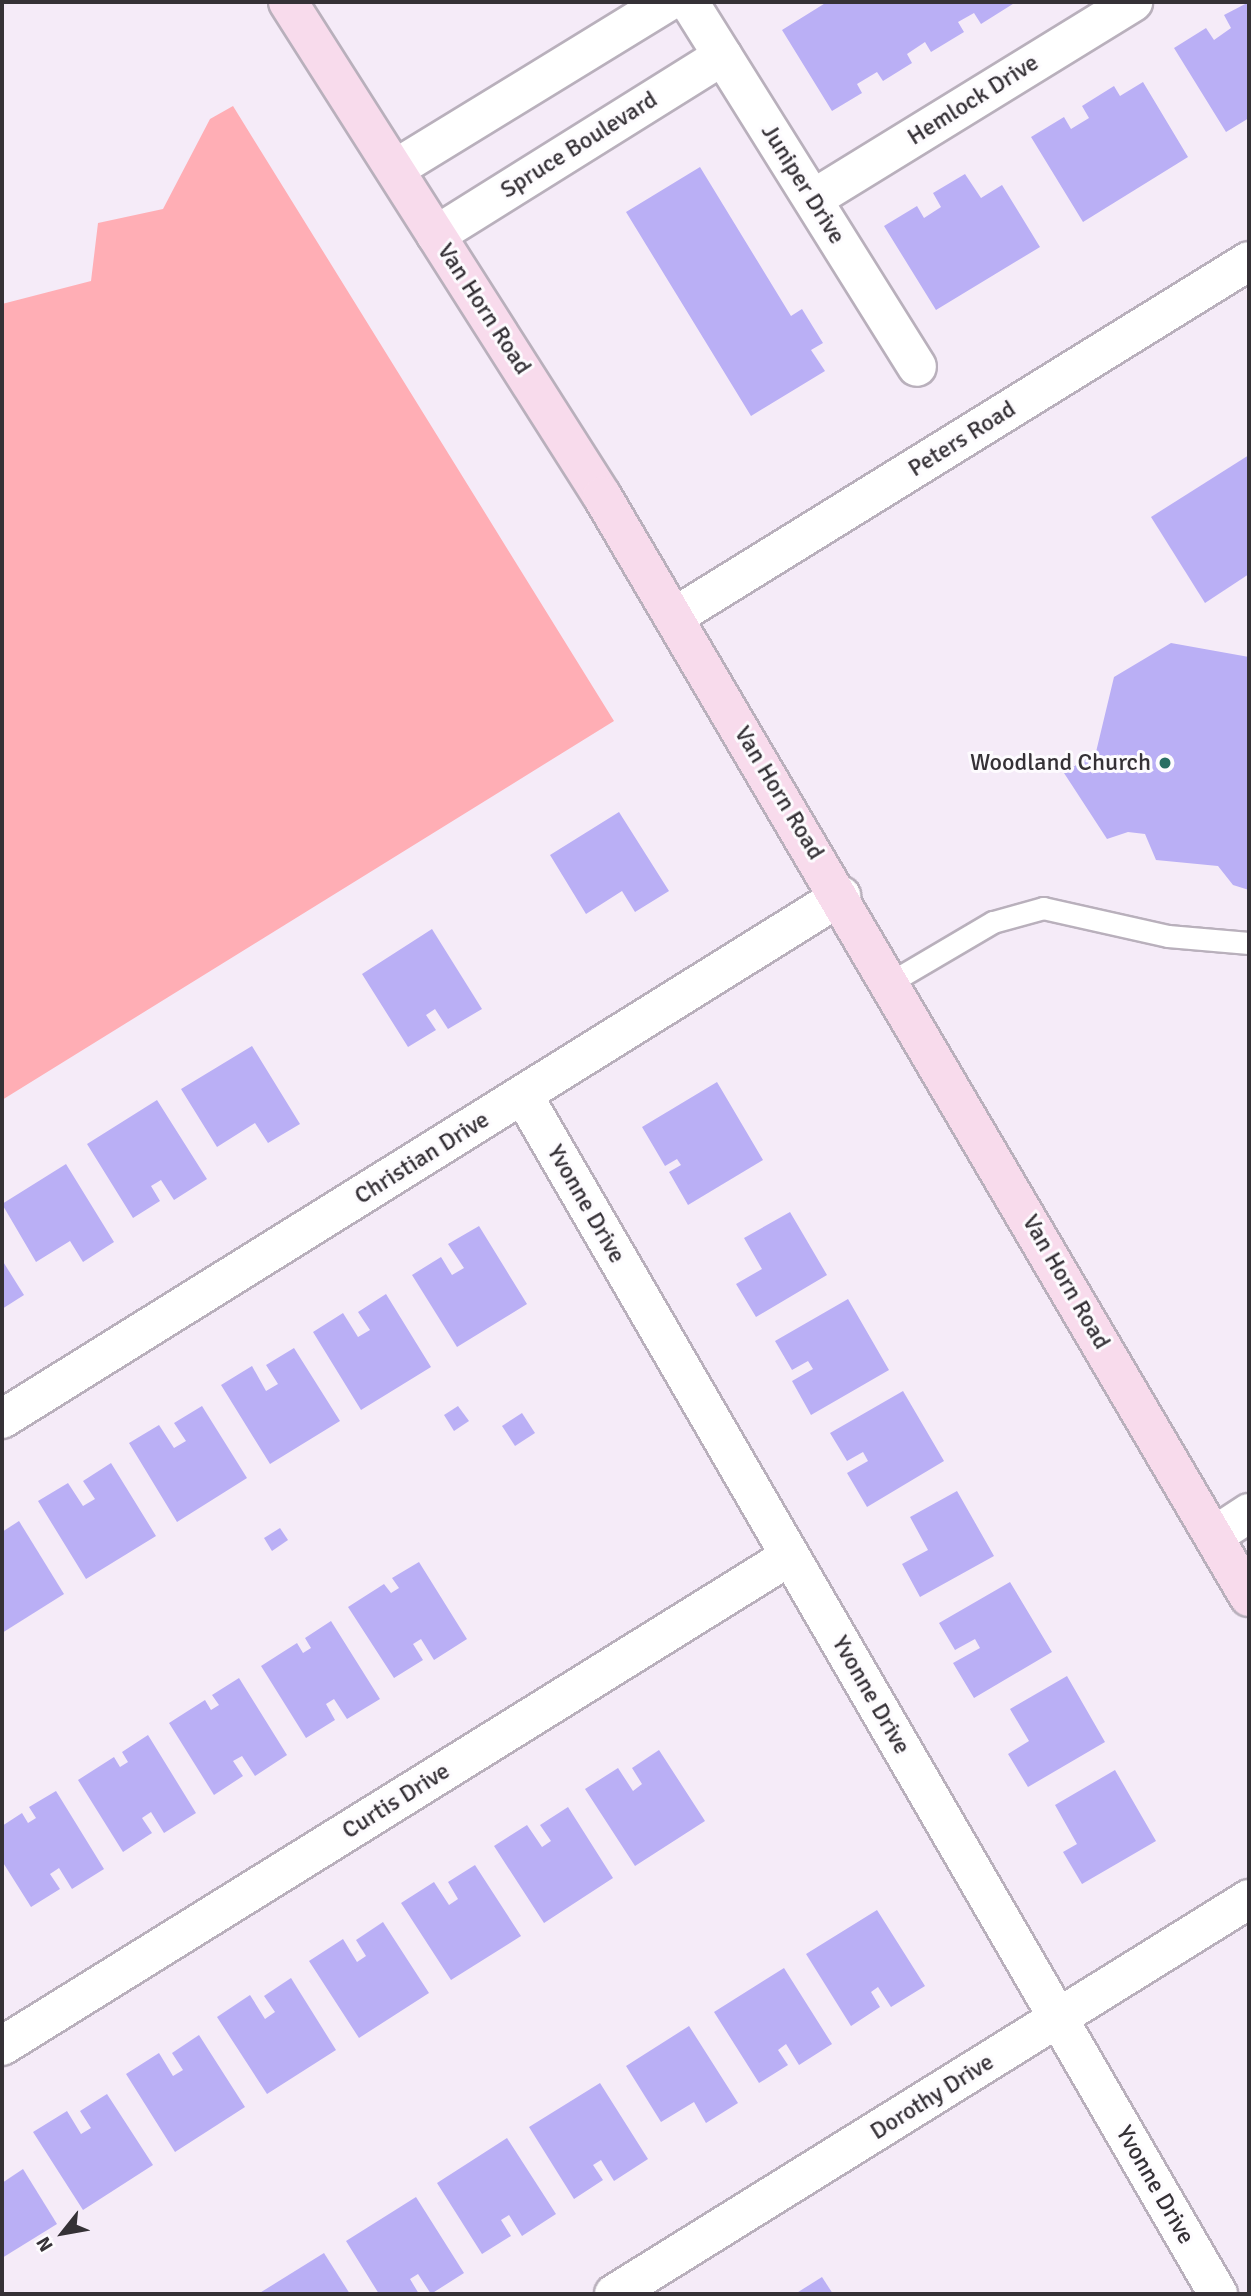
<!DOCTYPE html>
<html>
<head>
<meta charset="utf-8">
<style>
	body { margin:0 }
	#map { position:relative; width:1251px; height:2296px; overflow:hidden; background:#f5ebf8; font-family:Signika,sans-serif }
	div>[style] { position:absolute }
	.green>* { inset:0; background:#ffaeb5 }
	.building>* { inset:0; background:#baaff5 }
	.roads { filter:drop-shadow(2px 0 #b9b0bc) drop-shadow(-2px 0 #b9b0bc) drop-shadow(0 2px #b9b0bc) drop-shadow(0 -2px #b9b0bc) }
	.lane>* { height:21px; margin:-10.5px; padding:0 10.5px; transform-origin:10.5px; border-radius:10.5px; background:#fff }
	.street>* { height:38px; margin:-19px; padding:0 19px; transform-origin:19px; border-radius:19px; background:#fff }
	.secondary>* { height:38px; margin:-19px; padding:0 19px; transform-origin:19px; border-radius:19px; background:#f8dbec }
	.dots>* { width:19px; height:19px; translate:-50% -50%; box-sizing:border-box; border:4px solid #fdfbfe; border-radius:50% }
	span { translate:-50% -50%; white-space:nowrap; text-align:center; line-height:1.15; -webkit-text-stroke:6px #fdfbfe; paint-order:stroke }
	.street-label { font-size:24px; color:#353136 }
	.poi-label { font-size:24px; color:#353136 }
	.right { translate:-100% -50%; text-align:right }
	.frame { position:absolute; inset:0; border:4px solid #353136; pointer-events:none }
	.north { position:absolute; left:28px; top:2198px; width:70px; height:70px; -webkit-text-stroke:5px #fdfbfe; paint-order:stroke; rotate:239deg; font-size:19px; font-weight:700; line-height:28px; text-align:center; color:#353136 }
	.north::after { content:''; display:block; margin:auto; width:24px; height:32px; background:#353136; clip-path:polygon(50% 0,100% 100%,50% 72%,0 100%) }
</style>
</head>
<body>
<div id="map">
	<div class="green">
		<i style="clip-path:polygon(233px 106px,614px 721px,2px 1100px,2px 304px,91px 281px,98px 223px,163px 209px,210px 119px)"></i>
	</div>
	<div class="building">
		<i style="clip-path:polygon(827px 2px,1016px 2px,981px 24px,974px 13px,958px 22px,964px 32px,931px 52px,925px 42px,907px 54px,912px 63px,883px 81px,877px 72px,857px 84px,862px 93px,832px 111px,782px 30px)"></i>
		<i style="clip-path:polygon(1249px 2px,1249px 118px,1226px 132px,1174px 48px,1206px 28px,1214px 40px,1231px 28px,1224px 15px)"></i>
		<i style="clip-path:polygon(1143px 82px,1188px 157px,1083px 222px,1031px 137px,1064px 117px,1071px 129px,1089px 118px,1082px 106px,1114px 86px,1120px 96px)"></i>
		<i style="clip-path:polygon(700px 167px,791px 316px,802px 309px,823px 343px,811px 350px,825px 371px,751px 416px,626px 212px)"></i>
		<i style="clip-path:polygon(965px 174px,981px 198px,1002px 185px,1040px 247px,936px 310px,884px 226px,917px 206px,924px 218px,941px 207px,933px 193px)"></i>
		<i style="clip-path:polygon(1249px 455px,1249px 574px,1205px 603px,1151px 517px)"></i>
		<i style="clip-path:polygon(1171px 643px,1249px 657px,1249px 890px,1233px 885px,1218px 866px,1156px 860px,1145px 834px,1128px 832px,1107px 839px,1064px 773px,1096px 752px,1114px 677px)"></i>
		<i style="clip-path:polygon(619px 812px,669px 891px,635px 912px,622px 891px,586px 914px,550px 855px)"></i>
		<i style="clip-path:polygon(432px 929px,482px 1009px,448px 1029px,435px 1009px,426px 1015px,436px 1030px,408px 1047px,362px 974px)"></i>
		<i style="clip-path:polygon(252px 1046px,300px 1124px,268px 1143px,255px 1123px,217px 1147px,181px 1089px)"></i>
		<i style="clip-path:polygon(717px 1082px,763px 1160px,688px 1205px,669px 1172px,681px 1165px,677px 1159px,665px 1166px,642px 1127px)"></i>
		<i style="clip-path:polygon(157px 1100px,207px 1179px,174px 1200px,161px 1180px,151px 1186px,160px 1201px,133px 1218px,87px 1144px)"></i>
		<i style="clip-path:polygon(66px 1164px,114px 1242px,83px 1262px,70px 1241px,36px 1262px,2px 1204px)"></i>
		<i style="clip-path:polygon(790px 1212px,827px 1275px,756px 1317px,736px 1284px,762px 1269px,744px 1238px)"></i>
		<i style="clip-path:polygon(479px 1226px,527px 1304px,457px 1347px,412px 1275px,441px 1257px,452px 1275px,464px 1268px,448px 1244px)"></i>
		<i style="clip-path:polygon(2px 1260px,24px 1295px,2px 1309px)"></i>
		<i style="clip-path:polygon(386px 1294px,431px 1367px,361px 1410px,313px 1332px,343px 1313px,358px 1337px,370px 1330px,358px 1312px)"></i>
		<i style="clip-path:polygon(848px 1299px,889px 1370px,811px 1415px,792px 1381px,813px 1369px,808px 1361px,792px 1370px,775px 1341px)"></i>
		<i style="clip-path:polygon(294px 1348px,340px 1421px,270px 1464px,221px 1385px,252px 1366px,266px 1391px,278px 1384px,266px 1365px)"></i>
		<i style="clip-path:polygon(903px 1391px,944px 1461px,867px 1507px,847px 1473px,868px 1461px,863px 1452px,847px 1461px,830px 1433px)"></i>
		<i style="clip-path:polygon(202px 1406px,247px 1478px,177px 1522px,129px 1443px,159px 1425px,174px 1448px,186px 1441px,174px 1423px)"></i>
		<i style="clip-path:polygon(458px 1406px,469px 1421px,454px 1431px,444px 1415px)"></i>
		<i style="clip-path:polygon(522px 1413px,535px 1433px,515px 1446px,502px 1426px)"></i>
		<i style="clip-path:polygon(111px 1463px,156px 1536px,86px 1579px,38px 1501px,68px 1483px,83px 1506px,95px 1499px,83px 1481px)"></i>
		<i style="clip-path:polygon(957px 1491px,994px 1556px,920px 1597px,902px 1564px,928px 1550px,910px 1517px)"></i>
		<i style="clip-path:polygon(19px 1521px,64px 1594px,2px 1633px,2px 1532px)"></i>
		<i style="clip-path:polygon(280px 1528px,288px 1540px,272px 1551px,264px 1538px)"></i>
		<i style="clip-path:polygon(419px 1562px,467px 1639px,434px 1660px,421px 1639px,413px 1644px,423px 1660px,394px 1678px,348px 1607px,384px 1584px,391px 1593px,399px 1588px,392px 1578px)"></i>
		<i style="clip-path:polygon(1010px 1582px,1052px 1652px,974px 1698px,953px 1663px,980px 1648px,975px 1639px,955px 1650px,939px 1623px)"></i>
		<i style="clip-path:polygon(331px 1621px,380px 1699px,347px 1719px,334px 1699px,326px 1704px,335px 1720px,306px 1738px,261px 1666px,297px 1643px,303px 1653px,311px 1648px,305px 1638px)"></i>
		<i style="clip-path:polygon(1067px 1676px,1105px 1742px,1028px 1787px,1008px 1754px,1029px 1741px,1010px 1709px)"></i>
		<i style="clip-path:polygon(239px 1678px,287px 1755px,255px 1776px,242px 1756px,233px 1761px,243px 1776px,214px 1795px,169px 1723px,205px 1700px,211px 1710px,219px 1705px,212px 1695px)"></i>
		<i style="clip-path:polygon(148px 1735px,196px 1813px,164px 1833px,151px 1812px,142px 1818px,152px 1833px,123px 1852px,78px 1780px,114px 1757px,120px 1767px,128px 1762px,122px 1752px)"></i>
		<i style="clip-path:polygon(659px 1750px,705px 1821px,635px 1866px,585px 1789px,618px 1768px,633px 1791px,642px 1784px,632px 1768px)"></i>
		<i style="clip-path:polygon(1115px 1770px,1156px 1841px,1082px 1884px,1063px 1852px,1077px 1844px,1055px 1805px)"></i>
		<i style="clip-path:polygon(56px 1791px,104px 1869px,72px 1889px,59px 1868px,50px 1874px,60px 1889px,31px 1907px,2px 1861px,2px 1826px,22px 1813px,28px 1823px,36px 1818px,29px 1807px)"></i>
		<i style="clip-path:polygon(568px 1807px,613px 1878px,544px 1923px,494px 1846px,527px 1825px,542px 1847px,551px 1841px,540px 1825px)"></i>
		<i style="clip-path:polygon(475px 1865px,521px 1936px,451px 1980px,401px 1903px,434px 1882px,449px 1905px,458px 1899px,448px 1882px)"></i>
		<i style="clip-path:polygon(877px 1910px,925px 1986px,891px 2007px,878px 1987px,871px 1992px,880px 2007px,851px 2026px,806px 1954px)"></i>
		<i style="clip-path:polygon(383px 1922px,429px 1993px,359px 2038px,309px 1961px,343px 1939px,357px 1962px,366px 1956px,356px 1940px)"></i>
		<i style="clip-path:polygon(784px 1968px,832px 2044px,799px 2065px,786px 2044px,778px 2050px,788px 2065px,759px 2083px,714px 2012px)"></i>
		<i style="clip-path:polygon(291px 1978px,336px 2050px,267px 2094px,217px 2017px,250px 1995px,265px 2019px,275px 2012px,264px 1996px)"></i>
		<i style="clip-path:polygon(689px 2026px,738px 2103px,706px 2123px,694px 2102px,661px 2122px,626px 2066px)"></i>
		<i style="clip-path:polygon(199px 2035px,245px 2107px,175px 2152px,126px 2074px,159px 2053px,173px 2076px,183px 2070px,172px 2053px)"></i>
		<i style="clip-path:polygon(600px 2083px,648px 2159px,614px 2181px,601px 2160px,593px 2165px,603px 2180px,574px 2199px,529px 2127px)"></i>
		<i style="clip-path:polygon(107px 2094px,153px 2165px,83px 2210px,33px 2132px,67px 2111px,81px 2134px,91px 2128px,80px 2111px)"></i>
		<i style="clip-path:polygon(507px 2138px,556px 2214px,522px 2236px,509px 2215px,501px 2220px,511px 2236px,482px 2254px,437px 2183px)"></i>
		<i style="clip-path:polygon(23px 2169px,57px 2224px,2px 2258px,2px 2183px)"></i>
		<i style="clip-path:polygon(416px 2197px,464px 2273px,431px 2294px,418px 2274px,410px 2279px,419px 2294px,379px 2294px,346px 2241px)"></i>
		<i style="clip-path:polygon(324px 2253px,350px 2294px,258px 2294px)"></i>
		<i style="clip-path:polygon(822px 2277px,833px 2294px,795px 2294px)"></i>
	</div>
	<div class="roads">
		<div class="lane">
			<i style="left:891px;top:982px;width:118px;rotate:-30.5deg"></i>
			<i style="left:993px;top:922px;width:52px;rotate:-15.6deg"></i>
			<i style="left:1043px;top:908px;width:128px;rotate:12.6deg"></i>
			<i style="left:1168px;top:936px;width:81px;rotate:4.9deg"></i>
		</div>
		<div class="street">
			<i style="left:689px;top:2px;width:430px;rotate:58deg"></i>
			<i style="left:395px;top:169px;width:319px;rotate:-31.5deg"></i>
			<i style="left:813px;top:199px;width:376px;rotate:-31.6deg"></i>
			<i style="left:436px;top:235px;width:338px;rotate:-32deg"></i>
			<i style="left:674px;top:617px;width:676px;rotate:-31.76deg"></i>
			<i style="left:523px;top:1095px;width:1386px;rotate:59.9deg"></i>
			<i style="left:2px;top:1419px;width:989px;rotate:-31.94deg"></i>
			<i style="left:1214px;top:1536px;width:42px;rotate:-33.3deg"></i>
			<i style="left:2px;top:2046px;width:928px;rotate:-31.87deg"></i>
			<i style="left:614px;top:2294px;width:748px;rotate:-31.88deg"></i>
		</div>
		<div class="secondary">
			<i style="left:288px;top:2px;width:585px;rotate:57.56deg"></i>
			<i style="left:602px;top:496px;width:1277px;rotate:59.56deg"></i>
		</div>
	</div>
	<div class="dots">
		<i style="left:1165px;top:763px;background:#286e63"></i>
	</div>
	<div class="street-label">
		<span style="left:973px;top:100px;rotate:-32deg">Hemlock Drive</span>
		<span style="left:579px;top:145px;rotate:-32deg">Spruce Boulevard</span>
		<span style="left:803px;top:184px;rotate:58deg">Juniper Drive</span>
		<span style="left:484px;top:309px;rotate:57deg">Van Horn Road</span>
		<span style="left:962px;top:439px;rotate:-32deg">Peters Road</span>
		<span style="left:779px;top:793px;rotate:59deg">Van Horn Road</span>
		<span style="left:422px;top:1158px;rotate:-32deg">Christian Drive</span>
		<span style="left:586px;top:1204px;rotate:60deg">Yvonne Drive</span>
		<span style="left:1066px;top:1282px;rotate:60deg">Van Horn Road</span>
		<span style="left:871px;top:1695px;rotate:60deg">Yvonne Drive</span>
		<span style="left:396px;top:1801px;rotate:-32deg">Curtis Drive</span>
		<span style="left:932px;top:2097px;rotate:-32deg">Dorothy Drive</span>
		<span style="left:1155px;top:2185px;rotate:60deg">Yvonne Drive</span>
	</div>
	<div class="poi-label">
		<span class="right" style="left:1151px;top:763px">Woodland Church</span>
	</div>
	<div class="frame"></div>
	<div class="north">N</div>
</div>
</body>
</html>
